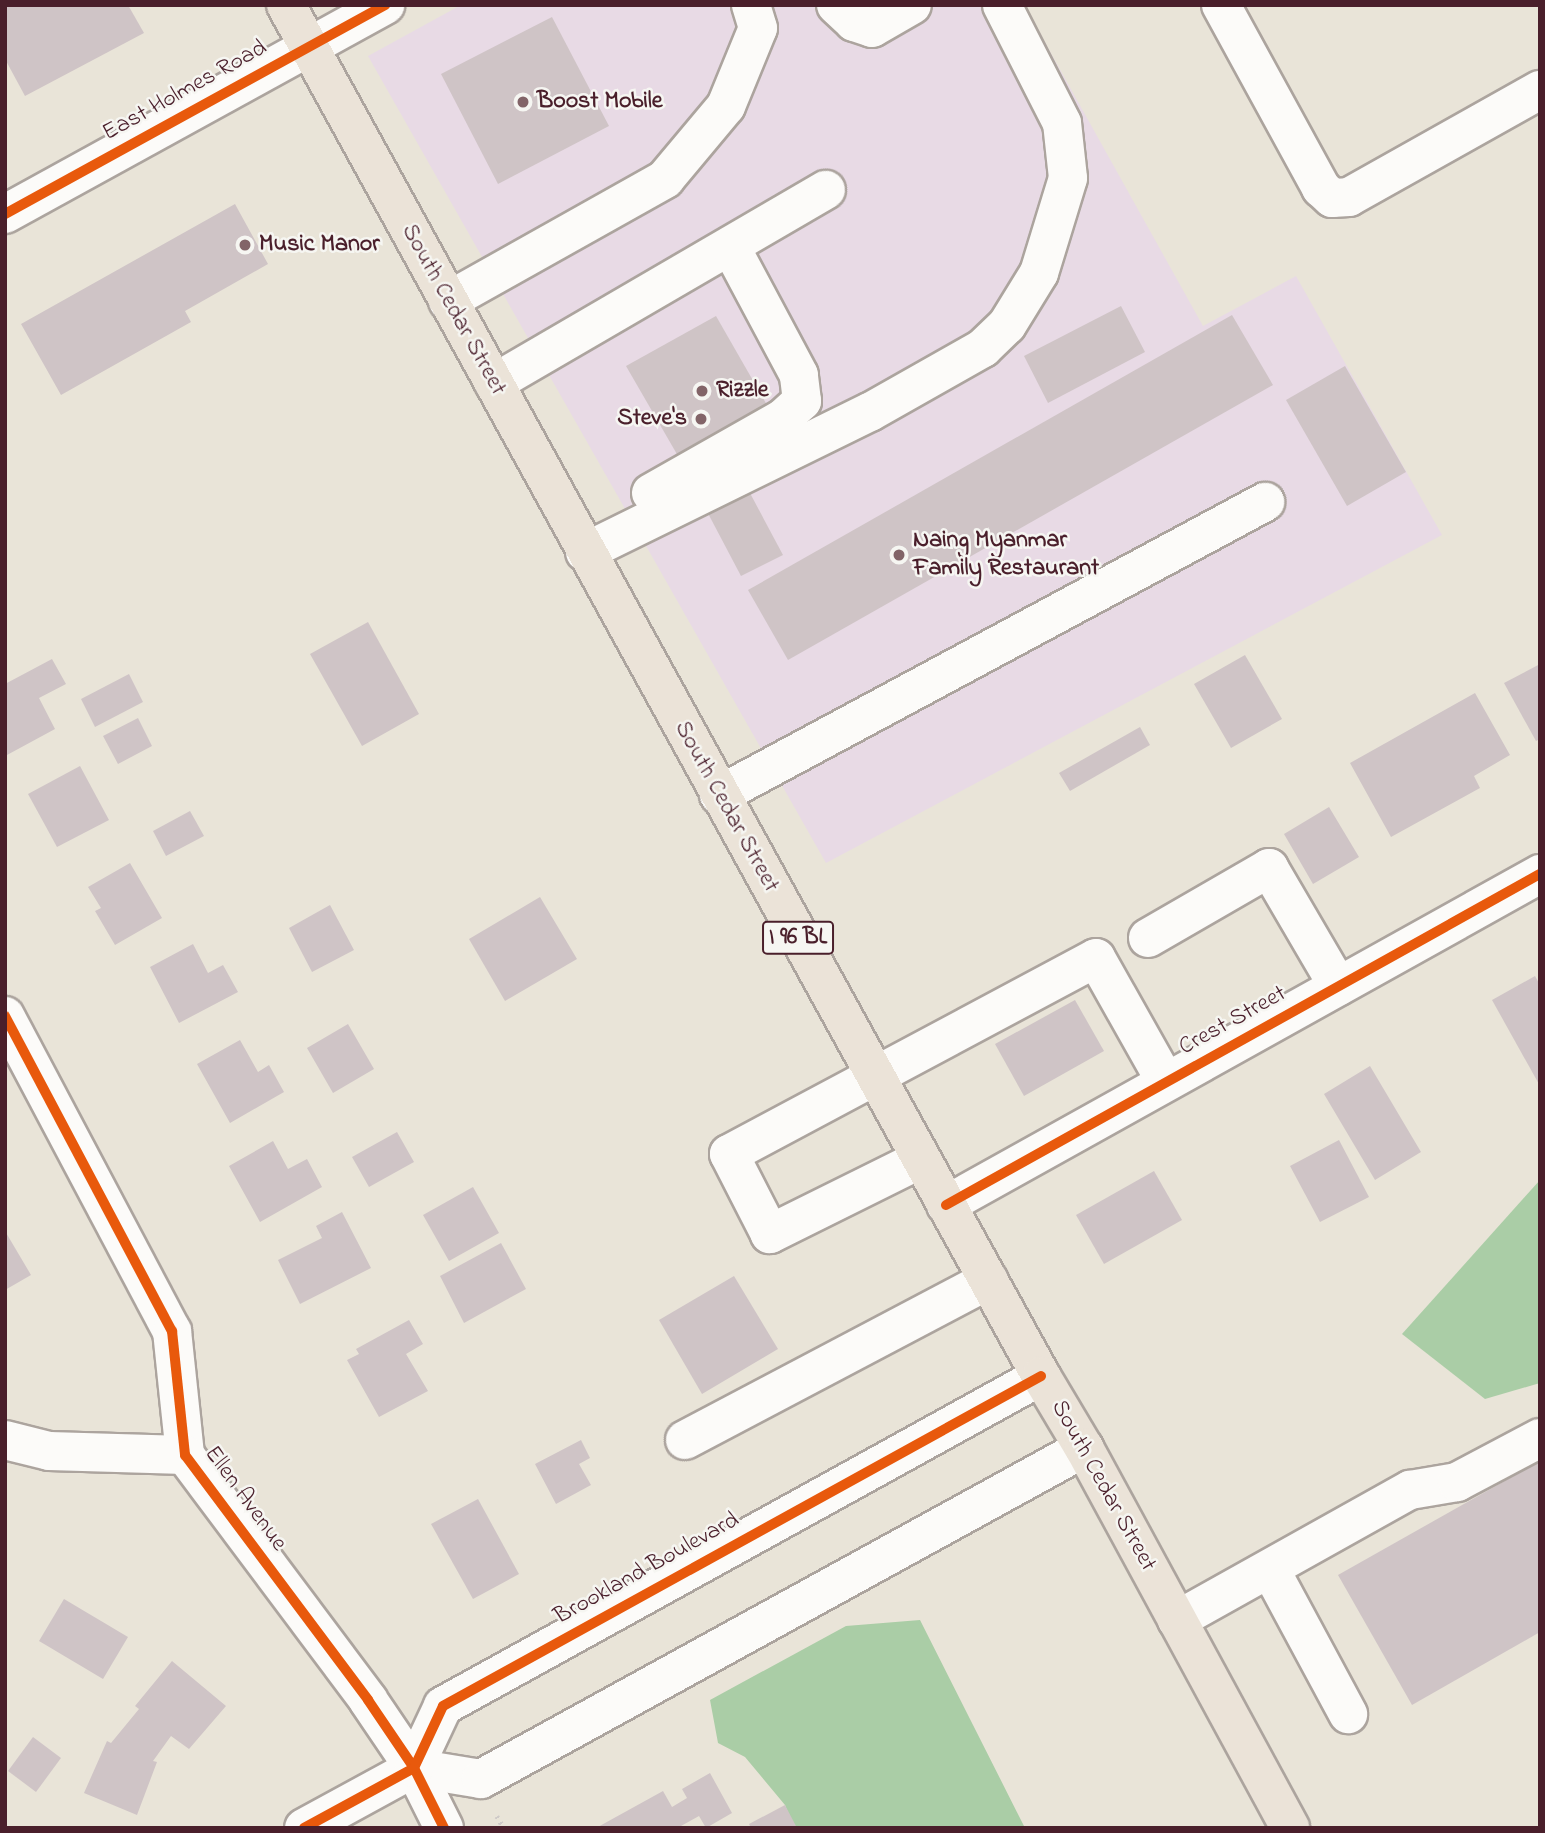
<!DOCTYPE html>
<html>
<head>
<meta charset="utf-8">
<style>
	body { margin:0 }
	#map { position:relative; width:1545px; height:1833px; overflow:hidden; background:#e9e4d8; font-family:"Indie Flower",sans-serif }
	div>[style] { position:absolute }
	.built>* { inset:0; background:#e8dae5 }
	.forest>* { inset:0; background:#aacda6 }
	.building>* { inset:0; background:#cfc4c6 }
	.path>* { height:4.5px; margin-top:-2.25px; transform-origin:0; background:repeating-linear-gradient(90deg,#cfcac8 0 2px,transparent 0 7px) }
	.roads { filter:drop-shadow(2px 0 #aca49e) drop-shadow(-2px 0 #aca49e) drop-shadow(0 2px #aca49e) drop-shadow(0 -2px #aca49e) }
	.minor>* { height:38px; margin:-19px; padding:0 19px; transform-origin:19px; border-radius:19px; background:#fcfbf9 }
	.major>* { height:38px; margin:-19px; padding:0 19px; transform-origin:19px; border-radius:19px; background:#ebe3d8 }
	.cycleway>* { height:10px; margin:-5px; padding:0 5px; transform-origin:5px; border-radius:5px; background:#e8590c }
	.dots>* { width:19px; height:19px; translate:-50% -50%; box-sizing:border-box; border:4px solid #f6f6f2; border-radius:50% }
	span { translate:-50% -50%; white-space:nowrap; text-align:center; line-height:1.15; -webkit-text-stroke:5px #f6f6f2; paint-order:stroke }
	.shield-label span { padding:2px 5px; background:#f6f6f2; border:2px solid; border-radius:5px; -webkit-text-stroke-width:0 }
	.shield-label { font-size:23px; color:#4a1f2b; font-weight:700 }
	.street-label { font-size:24px; color:#4a1f2b }
	.poi-label { font-size:24px; color:#4a1f2b; font-weight:700 }
	.left { translate:0 -50%; text-align:left }
	.right { translate:-100% -50%; text-align:right }
	.frame { position:absolute; inset:0; border:7px solid #4a1f2b; pointer-events:none }
</style>
</head>
<body>
<div id="map">
	<div class="built">
		<i style="clip-path:polygon(461px 5px,1024px 5px,1203px 326px,1296px 276px,1442px 535px,826px 863px,368px 56px)"></i>
	</div>
	<div class="forest">
		<i style="clip-path:polygon(1540px 1180px,1540px 1383px,1485px 1399px,1402px 1334px)"></i>
		<i style="clip-path:polygon(920px 1620px,1025px 1828px,794px 1828px,785px 1805px,745px 1757px,718px 1743px,710px 1700px,846px 1626px)"></i>
	</div>
	<div class="building">
		<i style="clip-path:polygon(5px 5px,128px 5px,144px 33px,25px 96px,5px 59px)"></i>
		<i style="clip-path:polygon(552px 17px,609px 126px,498px 184px,441px 74px)"></i>
		<i style="clip-path:polygon(235px 204px,268px 264px,185px 311px,191px 322px,61px 395px,21px 324px)"></i>
		<i style="clip-path:polygon(1121px 306px,1145px 352px,1048px 403px,1024px 356px)"></i>
		<i style="clip-path:polygon(1232px 315px,1273px 385px,788px 660px,748px 590px)"></i>
		<i style="clip-path:polygon(716px 316px,767px 405px,678px 456px,626px 366px)"></i>
		<i style="clip-path:polygon(1345px 366px,1406px 472px,1347px 506px,1286px 400px)"></i>
		<i style="clip-path:polygon(743px 480px,783px 555px,741px 576px,702px 502px)"></i>
		<i style="clip-path:polygon(368px 622px,419px 714px,362px 746px,310px 654px)"></i>
		<i style="clip-path:polygon(1245px 655px,1282px 719px,1231px 748px,1194px 684px)"></i>
		<i style="clip-path:polygon(52px 659px,66px 684px,39px 698px,55px 729px,7px 755px,5px 684px)"></i>
		<i style="clip-path:polygon(1540px 664px,1540px 739px,1536px 741px,1504px 683px)"></i>
		<i style="clip-path:polygon(129px 674px,143px 702px,95px 727px,81px 699px)"></i>
		<i style="clip-path:polygon(1475px 693px,1510px 755px,1474px 776px,1480px 788px,1391px 837px,1350px 763px)"></i>
		<i style="clip-path:polygon(138px 718px,152px 746px,118px 764px,103px 736px)"></i>
		<i style="clip-path:polygon(1140px 727px,1150px 745px,1070px 791px,1059px 773px)"></i>
		<i style="clip-path:polygon(80px 766px,109px 820px,57px 847px,28px 794px)"></i>
		<i style="clip-path:polygon(1329px 807px,1359px 857px,1313px 884px,1284px 834px)"></i>
		<i style="clip-path:polygon(190px 811px,204px 836px,166px 856px,153px 831px)"></i>
		<i style="clip-path:polygon(130px 863px,162px 918px,115px 945px,95px 911px,101px 908px,88px 887px)"></i>
		<i style="clip-path:polygon(540px 897px,577px 959px,505px 1001px,469px 939px)"></i>
		<i style="clip-path:polygon(330px 905px,354px 950px,312px 972px,289px 928px)"></i>
		<i style="clip-path:polygon(193px 944px,208px 973px,223px 965px,238px 992px,179px 1023px,150px 967px)"></i>
		<i style="clip-path:polygon(1535px 976px,1540px 985px,1540px 1086px,1492px 1000px)"></i>
		<i style="clip-path:polygon(1075px 1000px,1104px 1051px,1024px 1096px,995px 1044px)"></i>
		<i style="clip-path:polygon(348px 1024px,374px 1069px,333px 1093px,307px 1048px)"></i>
		<i style="clip-path:polygon(240px 1040px,258px 1072px,269px 1065px,284px 1092px,230px 1123px,197px 1064px)"></i>
		<i style="clip-path:polygon(1370px 1066px,1421px 1152px,1375px 1180px,1324px 1094px)"></i>
		<i style="clip-path:polygon(397px 1132px,414px 1162px,369px 1187px,352px 1157px)"></i>
		<i style="clip-path:polygon(1339px 1140px,1369px 1197px,1320px 1222px,1290px 1166px)"></i>
		<i style="clip-path:polygon(273px 1141px,288px 1169px,307px 1159px,322px 1187px,260px 1222px,229px 1166px)"></i>
		<i style="clip-path:polygon(1154px 1171px,1182px 1220px,1104px 1264px,1076px 1215px)"></i>
		<i style="clip-path:polygon(473px 1187px,499px 1233px,449px 1261px,423px 1215px)"></i>
		<i style="clip-path:polygon(342px 1212px,371px 1268px,300px 1304px,278px 1260px,322px 1238px,316px 1226px)"></i>
		<i style="clip-path:polygon(5px 1231px,31px 1275px,5px 1290px)"></i>
		<i style="clip-path:polygon(501px 1243px,526px 1289px,464px 1323px,440px 1276px)"></i>
		<i style="clip-path:polygon(734px 1276px,778px 1349px,702px 1394px,659px 1320px)"></i>
		<i style="clip-path:polygon(409px 1320px,423px 1344px,406px 1354px,428px 1391px,379px 1417px,347px 1360px,359px 1354px,356px 1349px)"></i>
		<i style="clip-path:polygon(581px 1440px,590px 1458px,579px 1464px,591px 1485px,556px 1504px,535px 1464px)"></i>
		<i style="clip-path:polygon(1540px 1461px,1540px 1632px,1412px 1705px,1338px 1575px)"></i>
		<i style="clip-path:polygon(478px 1499px,519px 1574px,473px 1599px,431px 1524px)"></i>
		<i style="clip-path:polygon(64px 1599px,128px 1637px,103px 1679px,39px 1641px)"></i>
		<i style="clip-path:polygon(172px 1661px,226px 1706px,189px 1749px,171px 1736px,153px 1761px,157px 1762px,137px 1815px,84px 1793px,107px 1741px,111px 1743px,139px 1709px,135px 1706px)"></i>
		<i style="clip-path:polygon(33px 1737px,61px 1758px,36px 1792px,8px 1771px)"></i>
		<i style="clip-path:polygon(710px 1773px,732px 1813px,706px 1828px,699px 1816px,681px 1826px,682px 1828px,596px 1828px,663px 1791px,672px 1807px,687px 1798px,682px 1789px)"></i>
		<i style="clip-path:polygon(785px 1805px,797px 1828px,751px 1828px,749px 1824px)"></i>
	</div>
	<div class="path">
		<i style="left:497px;top:1816px;width:14px;rotate:60deg"></i>
	</div>
	<div class="roads">
		<div class="minor">
			<i style="left:836px;top:5px;width:25px;rotate:43deg"></i>
			<i style="left:854px;top:22px;width:19px;rotate:18deg"></i>
			<i style="left:872px;top:28px;width:46px;rotate:-29.9deg"></i>
			<i style="left:1221px;top:5px;width:209px;rotate:61.3deg"></i>
			<i style="left:1321px;top:188px;width:15px;rotate:42deg"></i>
			<i style="left:1332px;top:198px;width:17px;rotate:-3deg"></i>
			<i style="left:1349px;top:197px;width:219px;rotate:-29.3deg"></i>
			<i style="left:5px;top:214px;width:434px;rotate:-28.8deg"></i>
			<i style="left:448px;top:301px;width:249px;rotate:-29.3deg"></i>
			<i style="left:665px;top:179px;width:95px;rotate:-50.1deg"></i>
			<i style="left:726px;top:106px;width:84px;rotate:-67.7deg"></i>
			<i style="left:758px;top:28px;width:24px;rotate:-107deg"></i>
			<i style="left:494px;top:383px;width:384px;rotate:-30.2deg"></i>
			<i style="left:651px;top:493px;width:150px;rotate:-29.5deg"></i>
			<i style="left:782px;top:419px;width:27px;rotate:-42deg"></i>
			<i style="left:802px;top:401px;width:26px;rotate:-97deg"></i>
			<i style="left:799px;top:375px;width:146px;rotate:-118.1deg"></i>
			<i style="left:585px;top:552px;width:318px;rotate:-26.2deg"></i>
			<i style="left:870px;top:412px;width:130px;rotate:-29.5deg"></i>
			<i style="left:983px;top:348px;width:33px;rotate:-44deg"></i>
			<i style="left:1007px;top:325px;width:61px;rotate:-58.4deg"></i>
			<i style="left:1039px;top:273px;width:99px;rotate:-73deg"></i>
			<i style="left:1068px;top:178px;width:55px;rotate:-96.2deg"></i>
			<i style="left:1062px;top:123px;width:132px;rotate:-117deg"></i>
			<i style="left:719px;top:795px;width:620px;rotate:-28.22deg"></i>
			<i style="left:1148px;top:938px;width:140px;rotate:-30deg"></i>
			<i style="left:1269px;top:868px;width:137px;rotate:59.7deg"></i>
			<i style="left:5px;top:1016px;width:357px;rotate:62.1deg"></i>
			<i style="left:172px;top:1331px;width:125px;rotate:84deg"></i>
			<i style="left:185px;top:1455px;width:306px;rotate:53.2deg"></i>
			<i style="left:368px;top:1700px;width:82px;rotate:55.9deg"></i>
			<i style="left:414px;top:1768px;width:67px;rotate:63.4deg"></i>
			<i style="left:921px;top:1159px;width:169px;rotate:153.6deg"></i>
			<i style="left:770px;top:1234px;width:90px;rotate:-117.1deg"></i>
			<i style="left:729px;top:1154px;width:416px;rotate:-28.1deg"></i>
			<i style="left:1096px;top:958px;width:142px;rotate:60.6deg"></i>
			<i style="left:946px;top:1205px;width:680px;rotate:-29.13deg"></i>
			<i style="left:5px;top:1440px;width:45px;rotate:14deg"></i>
			<i style="left:49px;top:1451px;width:136px;rotate:1.7deg"></i>
			<i style="left:685px;top:1440px;width:343px;rotate:-27.8deg"></i>
			<i style="left:1270px;top:1569px;width:165px;rotate:61.7deg"></i>
			<i style="left:1177px;top:1620px;width:267px;rotate:-29.2deg"></i>
			<i style="left:1410px;top:1490px;width:48px;rotate:-9.7deg"></i>
			<i style="left:1457px;top:1482px;width:94px;rotate:-27.9deg"></i>
			<i style="left:414px;top:1768px;width:68px;rotate:9.3deg"></i>
			<i style="left:481px;top:1779px;width:688px;rotate:-28.76deg"></i>
			<i style="left:304px;top:1828px;width:125px;rotate:-28.6deg"></i>
			<i style="left:414px;top:1768px;width:68px;rotate:-64.9deg"></i>
			<i style="left:443px;top:1706px;width:683px;rotate:-28.89deg"></i>
		</div>
		<div class="major">
			<i style="left:286px;top:5px;width:1565px;rotate:61.16deg"></i>
			<i style="left:1041px;top:1376px;width:84px;rotate:59.2deg"></i>
			<i style="left:1084px;top:1448px;width:432px;rotate:61.5deg"></i>
		</div>
	</div>
	<div class="cycleway">
		<i style="left:5px;top:214px;width:434px;rotate:-28.8deg"></i>
		<i style="left:5px;top:1016px;width:357px;rotate:62.1deg"></i>
		<i style="left:172px;top:1331px;width:125px;rotate:84deg"></i>
		<i style="left:185px;top:1455px;width:306px;rotate:53.2deg"></i>
		<i style="left:368px;top:1700px;width:82px;rotate:55.9deg"></i>
		<i style="left:414px;top:1768px;width:67px;rotate:63.4deg"></i>
		<i style="left:946px;top:1205px;width:680px;rotate:-29.13deg"></i>
		<i style="left:304px;top:1828px;width:125px;rotate:-28.6deg"></i>
		<i style="left:414px;top:1768px;width:68px;rotate:-64.9deg"></i>
		<i style="left:443px;top:1706px;width:683px;rotate:-28.89deg"></i>
	</div>
	<div class="dots">
		<i style="left:523px;top:102px;background:#826468"></i>
		<i style="left:245px;top:245px;background:#826468"></i>
		<i style="left:702px;top:391px;background:#826468"></i>
		<i style="left:701px;top:419px;background:#826468"></i>
		<i style="left:899px;top:555px;background:#826468"></i>
	</div>
	<div class="shield-label">
		<span style="left:798px;top:938px">I 96 BL</span>
	</div>
	<div class="street-label">
		<span style="left:185px;top:91px;rotate:-29deg">East Holmes Road</span>
		<span style="left:453px;top:310px;rotate:61deg">South Cedar Street</span>
		<span style="left:726px;top:807px;rotate:61deg">South Cedar Street</span>
		<span style="left:1233px;top:1021px;rotate:-29deg">Crest Street</span>
		<span style="left:1103px;top:1486px;rotate:61deg">South Cedar Street</span>
		<span style="left:245px;top:1499px;rotate:54deg">Ellen Avenue</span>
		<span style="left:647px;top:1569px;rotate:-29deg">Brookland Boulevard</span>
	</div>
	<div class="poi-label">
		<span class="left" style="left:537px;top:102px">Boost Mobile</span>
		<span class="left" style="left:259px;top:245px">Music Manor</span>
		<span class="left" style="left:716px;top:391px">Rizzle</span>
		<span class="right" style="left:687px;top:419px">Steve's</span>
		<span class="left" style="left:913px;top:555px">Naing Myanmar<br>Family Restaurant</span>
	</div>
	<div class="frame"></div>
</div>
</body>
</html>
